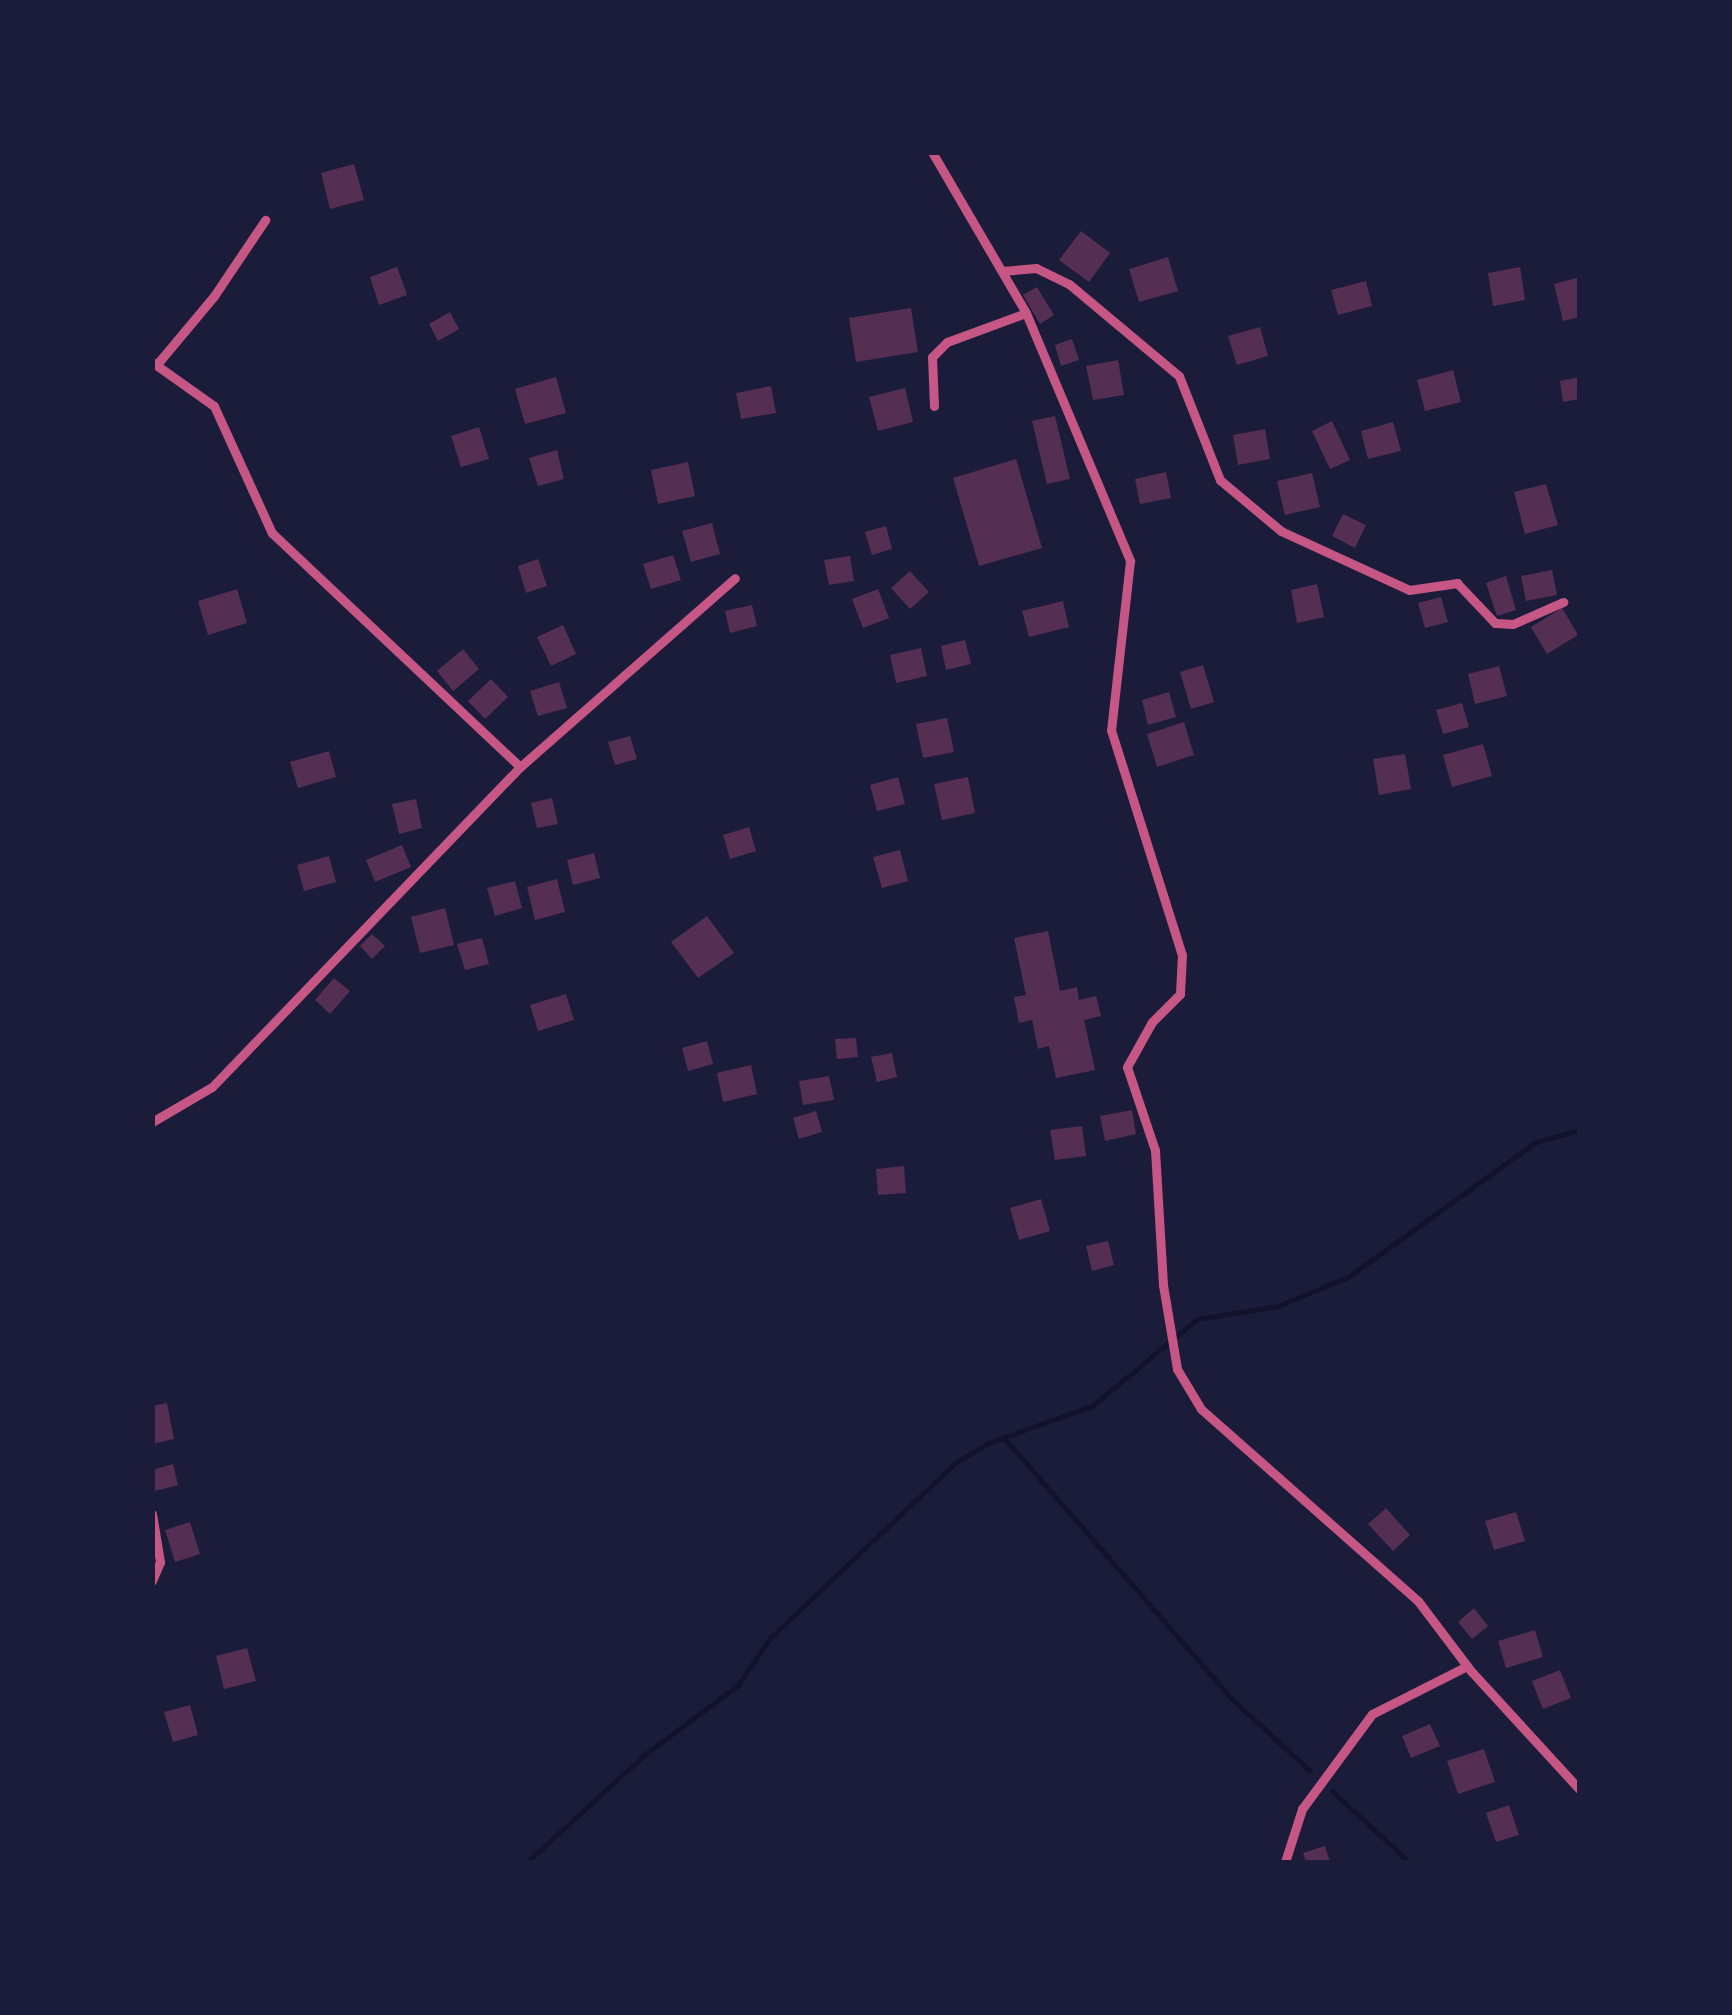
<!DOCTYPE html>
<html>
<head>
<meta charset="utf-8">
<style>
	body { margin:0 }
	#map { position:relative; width:1732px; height:2015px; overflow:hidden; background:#1b1b3a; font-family:"Roboto Serif",serif }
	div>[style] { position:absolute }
	.stream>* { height:5px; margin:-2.5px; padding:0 2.5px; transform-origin:2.5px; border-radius:2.5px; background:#12122b }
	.building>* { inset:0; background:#542f53 }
	.minor>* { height:9px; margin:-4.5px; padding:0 4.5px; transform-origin:4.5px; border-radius:4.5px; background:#c65784 }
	span { translate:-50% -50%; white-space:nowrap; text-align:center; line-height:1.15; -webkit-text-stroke:10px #1b1b3a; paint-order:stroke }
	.frame { position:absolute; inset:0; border:155px solid #1b1b3a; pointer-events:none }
</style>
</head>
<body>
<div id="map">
	<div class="stream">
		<i style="left:1005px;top:1439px;width:345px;rotate:48.9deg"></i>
		<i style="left:1232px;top:1699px;width:106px;rotate:42.7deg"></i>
		<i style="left:1332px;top:1791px;width:105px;rotate:42.7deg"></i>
		<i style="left:527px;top:1862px;width:159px;rotate:-42.4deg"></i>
		<i style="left:644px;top:1755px;width:116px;rotate:-36.6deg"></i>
		<i style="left:737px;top:1686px;width:58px;rotate:-55.5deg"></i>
		<i style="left:770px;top:1638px;width:255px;rotate:-43.4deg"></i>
		<i style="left:955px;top:1463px;width:39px;rotate:-31deg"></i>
		<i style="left:988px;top:1443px;width:110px;rotate:-19.6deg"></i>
		<i style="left:1092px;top:1406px;width:136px;rotate:-39.6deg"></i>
		<i style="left:1197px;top:1319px;width:82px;rotate:-9.1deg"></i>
		<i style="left:1278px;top:1306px;width:76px;rotate:-22.5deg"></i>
		<i style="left:1348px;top:1277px;width:231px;rotate:-35.7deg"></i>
		<i style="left:1536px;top:1142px;width:46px;rotate:-15.3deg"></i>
	</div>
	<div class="building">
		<i style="clip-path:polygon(354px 164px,364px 200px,330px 209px,321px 173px)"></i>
		<i style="clip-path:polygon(1081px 231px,1110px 253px,1089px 282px,1059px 260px)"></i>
		<i style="clip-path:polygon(1168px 257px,1178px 291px,1139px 302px,1129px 269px)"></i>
		<i style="clip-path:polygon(397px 267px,407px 295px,379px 305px,370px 277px)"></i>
		<i style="clip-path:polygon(1520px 267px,1525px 300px,1493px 306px,1488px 273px)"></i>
		<i style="clip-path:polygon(1580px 277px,1580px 317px,1563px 321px,1554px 284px)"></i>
		<i style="clip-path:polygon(1366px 281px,1372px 306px,1338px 315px,1331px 290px)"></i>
		<i style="clip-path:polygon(1037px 287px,1054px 315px,1040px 324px,1023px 295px)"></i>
		<i style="clip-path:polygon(911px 308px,918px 352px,856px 362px,849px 318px)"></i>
		<i style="clip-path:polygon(450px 312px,459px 329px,438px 341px,429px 324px)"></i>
		<i style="clip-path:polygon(1260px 327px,1268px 356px,1237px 365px,1228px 336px)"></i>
		<i style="clip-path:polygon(1072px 339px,1079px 360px,1061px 366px,1055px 345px)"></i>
		<i style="clip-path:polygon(1118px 360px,1124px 395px,1093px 400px,1086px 366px)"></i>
		<i style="clip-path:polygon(1453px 370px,1461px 402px,1425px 411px,1417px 380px)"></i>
		<i style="clip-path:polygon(556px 377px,566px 413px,525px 424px,515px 389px)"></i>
		<i style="clip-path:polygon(1580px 377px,1580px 399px,1563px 402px,1560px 381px)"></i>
		<i style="clip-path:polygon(771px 386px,776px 413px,741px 419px,736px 393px)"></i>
		<i style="clip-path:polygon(905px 388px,913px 422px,878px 431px,869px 397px)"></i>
		<i style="clip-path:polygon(1055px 416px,1070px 479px,1047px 484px,1032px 421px)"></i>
		<i style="clip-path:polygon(1332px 421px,1350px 460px,1330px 469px,1312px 431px)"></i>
		<i style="clip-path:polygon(1393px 422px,1401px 451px,1368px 459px,1361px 431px)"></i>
		<i style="clip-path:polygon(479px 427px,489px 459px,461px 467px,451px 436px)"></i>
		<i style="clip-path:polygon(1265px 429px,1270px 459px,1238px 465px,1233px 435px)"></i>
		<i style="clip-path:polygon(557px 450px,564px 479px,538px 486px,529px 458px)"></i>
		<i style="clip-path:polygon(1016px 459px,1042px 548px,979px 566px,953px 478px)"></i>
		<i style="clip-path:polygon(688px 462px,695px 496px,658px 504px,651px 470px)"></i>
		<i style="clip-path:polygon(1166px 472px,1171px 498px,1140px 504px,1135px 479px)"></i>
		<i style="clip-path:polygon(1312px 473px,1320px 507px,1285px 515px,1277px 481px)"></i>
		<i style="clip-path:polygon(1546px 484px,1558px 525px,1525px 534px,1514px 492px)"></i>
		<i style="clip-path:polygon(1343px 514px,1366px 525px,1355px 548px,1332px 536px)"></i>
		<i style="clip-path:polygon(712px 523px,720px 554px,691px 562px,682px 531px)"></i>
		<i style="clip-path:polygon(886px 526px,892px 549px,872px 555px,865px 532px)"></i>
		<i style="clip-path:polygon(673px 555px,681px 580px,651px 589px,643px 564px)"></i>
		<i style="clip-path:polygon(850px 556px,854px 581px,829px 585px,824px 560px)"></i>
		<i style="clip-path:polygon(538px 559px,547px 586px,526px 593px,518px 566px)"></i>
		<i style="clip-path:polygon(1552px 570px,1557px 595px,1526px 601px,1521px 576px)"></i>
		<i style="clip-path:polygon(910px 571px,929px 592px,910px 609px,891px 588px)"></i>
		<i style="clip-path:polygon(1506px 576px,1516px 610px,1497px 616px,1486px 583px)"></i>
		<i style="clip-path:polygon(1317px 584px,1324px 617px,1297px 623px,1291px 590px)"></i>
		<i style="clip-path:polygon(237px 589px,247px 623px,208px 635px,198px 601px)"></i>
		<i style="clip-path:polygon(878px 589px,889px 618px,863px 628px,852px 599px)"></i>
		<i style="clip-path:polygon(1441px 597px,1448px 622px,1425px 628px,1418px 603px)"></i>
		<i style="clip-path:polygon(1063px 601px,1069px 627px,1029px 637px,1022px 611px)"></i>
		<i style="clip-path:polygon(752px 605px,757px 626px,730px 633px,725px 611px)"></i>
		<i style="clip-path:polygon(1562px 608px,1578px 635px,1547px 654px,1531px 627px)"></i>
		<i style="clip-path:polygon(563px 625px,576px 654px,551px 666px,537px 637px)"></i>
		<i style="clip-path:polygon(965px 640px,971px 664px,946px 670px,941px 646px)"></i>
		<i style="clip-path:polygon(921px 648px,927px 676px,896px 683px,890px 655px)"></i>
		<i style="clip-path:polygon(463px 649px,479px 669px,453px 691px,437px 671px)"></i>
		<i style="clip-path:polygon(1203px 665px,1214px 702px,1191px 709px,1180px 672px)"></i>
		<i style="clip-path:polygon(1499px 666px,1507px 696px,1475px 704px,1468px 674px)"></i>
		<i style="clip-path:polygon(491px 679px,508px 697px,485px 719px,468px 701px)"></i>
		<i style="clip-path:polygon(559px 682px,567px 708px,538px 716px,530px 691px)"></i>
		<i style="clip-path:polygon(1169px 692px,1176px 717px,1148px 725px,1142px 700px)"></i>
		<i style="clip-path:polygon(1462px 703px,1469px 727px,1443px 734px,1436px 710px)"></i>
		<i style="clip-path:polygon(947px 718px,954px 752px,923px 758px,916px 724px)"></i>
		<i style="clip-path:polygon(1184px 722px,1194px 755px,1157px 767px,1147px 734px)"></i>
		<i style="clip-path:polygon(630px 736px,637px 759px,615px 765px,608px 742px)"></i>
		<i style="clip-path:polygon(1483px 744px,1492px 776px,1452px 787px,1443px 755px)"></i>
		<i style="clip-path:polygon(329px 751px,336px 777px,298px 788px,290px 762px)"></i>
		<i style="clip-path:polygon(1405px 754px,1411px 789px,1379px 795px,1373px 759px)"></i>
		<i style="clip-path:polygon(898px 777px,905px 804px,877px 811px,870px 785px)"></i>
		<i style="clip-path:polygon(968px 777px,975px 813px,942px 820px,934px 784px)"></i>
		<i style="clip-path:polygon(552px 798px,558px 824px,537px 828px,531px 803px)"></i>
		<i style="clip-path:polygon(416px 799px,422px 828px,399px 834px,392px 804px)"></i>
		<i style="clip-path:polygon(749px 827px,756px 851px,730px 859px,723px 835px)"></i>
		<i style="clip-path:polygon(402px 845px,411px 867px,375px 882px,366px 860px)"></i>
		<i style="clip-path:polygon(900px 850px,908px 881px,882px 888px,873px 857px)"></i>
		<i style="clip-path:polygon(594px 853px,600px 878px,573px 885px,567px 860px)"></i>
		<i style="clip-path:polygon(329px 856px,336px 882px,304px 891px,297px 865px)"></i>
		<i style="clip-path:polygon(557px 879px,565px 912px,535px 920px,527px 887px)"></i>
		<i style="clip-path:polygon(515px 881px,522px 908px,495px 916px,487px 888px)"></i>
		<i style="clip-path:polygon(445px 908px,454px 945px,420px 953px,411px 917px)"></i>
		<i style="clip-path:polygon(707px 916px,734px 953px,698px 978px,671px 942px)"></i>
		<i style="clip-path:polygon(1048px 931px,1060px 991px,1077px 987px,1079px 1000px,1096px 996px,1101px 1016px,1084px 1020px,1095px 1070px,1056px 1078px,1049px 1046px,1038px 1049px,1032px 1020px,1019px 1023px,1014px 997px,1026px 995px,1014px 938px)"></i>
		<i style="clip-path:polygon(372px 934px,385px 946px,372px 959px,360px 946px)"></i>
		<i style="clip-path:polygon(482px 938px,489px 964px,465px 970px,457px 944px)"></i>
		<i style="clip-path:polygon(334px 978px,350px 991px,330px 1014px,315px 1000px)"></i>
		<i style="clip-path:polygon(566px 994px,574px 1020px,538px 1031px,530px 1005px)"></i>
		<i style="clip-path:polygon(856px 1038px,858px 1057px,837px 1059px,835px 1039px)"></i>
		<i style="clip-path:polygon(707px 1041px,713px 1064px,688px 1071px,682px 1048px)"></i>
		<i style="clip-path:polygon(892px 1053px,897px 1077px,877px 1082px,871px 1057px)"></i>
		<i style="clip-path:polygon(751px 1065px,757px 1094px,723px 1102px,717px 1073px)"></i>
		<i style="clip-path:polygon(829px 1076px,834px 1100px,803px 1105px,799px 1081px)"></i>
		<i style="clip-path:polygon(1132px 1110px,1136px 1134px,1105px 1141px,1100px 1116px)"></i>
		<i style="clip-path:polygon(816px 1111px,822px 1132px,799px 1139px,793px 1118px)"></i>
		<i style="clip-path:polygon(1082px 1126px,1086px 1156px,1055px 1160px,1050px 1130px)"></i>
		<i style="clip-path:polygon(904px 1166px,906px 1193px,878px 1195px,876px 1169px)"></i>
		<i style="clip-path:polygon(1041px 1199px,1050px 1231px,1019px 1240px,1010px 1208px)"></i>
		<i style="clip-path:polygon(1108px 1241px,1114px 1265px,1092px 1271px,1086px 1246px)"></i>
		<i style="clip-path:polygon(167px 1403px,174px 1439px,152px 1444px,152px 1406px)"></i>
		<i style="clip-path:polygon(173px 1464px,178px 1485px,155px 1491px,152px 1470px)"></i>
		<i style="clip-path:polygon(1386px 1508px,1410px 1535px,1393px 1551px,1368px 1524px)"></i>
		<i style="clip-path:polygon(1516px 1512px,1525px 1541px,1494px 1550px,1485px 1521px)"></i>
		<i style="clip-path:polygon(190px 1522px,200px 1554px,175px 1562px,165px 1530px)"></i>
		<i style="clip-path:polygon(1474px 1608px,1488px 1626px,1472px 1639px,1458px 1622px)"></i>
		<i style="clip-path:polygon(1535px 1630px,1543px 1657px,1506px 1668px,1498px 1641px)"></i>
		<i style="clip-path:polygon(247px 1648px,256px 1681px,224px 1689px,216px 1656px)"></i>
		<i style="clip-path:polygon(1560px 1670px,1571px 1698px,1543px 1709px,1532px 1681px)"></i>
		<i style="clip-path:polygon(190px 1705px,198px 1735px,173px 1742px,164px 1712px)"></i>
		<i style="clip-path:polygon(1430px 1724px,1440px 1746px,1411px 1758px,1402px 1736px)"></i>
		<i style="clip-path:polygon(1484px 1749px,1495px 1782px,1458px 1794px,1447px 1761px)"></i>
		<i style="clip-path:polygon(1509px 1805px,1519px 1835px,1496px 1842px,1486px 1813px)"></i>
		<i style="clip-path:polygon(1325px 1846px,1330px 1862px,1306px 1862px,1303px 1853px)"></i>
	</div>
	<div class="minor">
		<i style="left:932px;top:152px;width:186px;rotate:59.7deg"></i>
		<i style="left:1026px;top:313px;width:269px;rotate:67.2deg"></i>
		<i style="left:1130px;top:561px;width:170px;rotate:96.4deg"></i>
		<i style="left:1111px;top:730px;width:236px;rotate:72.5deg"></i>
		<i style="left:1182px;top:955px;width:39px;rotate:93deg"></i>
		<i style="left:1180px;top:994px;width:40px;rotate:135deg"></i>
		<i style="left:1152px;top:1022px;width:51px;rotate:119.1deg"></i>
		<i style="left:1127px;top:1067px;width:88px;rotate:71.4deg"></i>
		<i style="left:1155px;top:1150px;width:135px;rotate:86.6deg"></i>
		<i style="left:1163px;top:1285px;width:85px;rotate:80.5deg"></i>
		<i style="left:1177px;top:1369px;width:47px;rotate:59deg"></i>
		<i style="left:1201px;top:1409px;width:290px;rotate:41.5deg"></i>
		<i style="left:1418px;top:1601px;width:88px;rotate:52.9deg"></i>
		<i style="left:1471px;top:1671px;width:161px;rotate:47.5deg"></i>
		<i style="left:1002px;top:271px;width:34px;rotate:-5deg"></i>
		<i style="left:1036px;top:268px;width:37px;rotate:26deg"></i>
		<i style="left:1069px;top:284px;width:143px;rotate:39.9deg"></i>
		<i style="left:1179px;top:376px;width:112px;rotate:68.5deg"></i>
		<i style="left:1220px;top:480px;width:80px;rotate:39.9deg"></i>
		<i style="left:1281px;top:531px;width:141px;rotate:24.7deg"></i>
		<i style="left:1409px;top:590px;width:49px;rotate:-8.3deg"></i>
		<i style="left:1457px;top:583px;width:55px;rotate:46.5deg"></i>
		<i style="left:1495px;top:623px;width:18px;rotate:3deg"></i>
		<i style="left:1513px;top:624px;width:55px;rotate:-23.7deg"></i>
		<i style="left:152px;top:362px;width:76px;rotate:35.4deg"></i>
		<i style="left:214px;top:406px;width:140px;rotate:65.5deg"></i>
		<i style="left:272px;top:533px;width:341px;rotate:43.3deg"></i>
		<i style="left:158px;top:363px;width:87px;rotate:-50.1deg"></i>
		<i style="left:214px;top:296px;width:92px;rotate:-56.1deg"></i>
		<i style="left:934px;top:406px;width:49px;rotate:-92.3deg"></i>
		<i style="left:932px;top:357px;width:21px;rotate:-45deg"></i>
		<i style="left:947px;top:342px;width:84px;rotate:-20.2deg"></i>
		<i style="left:152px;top:1122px;width:69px;rotate:-30.3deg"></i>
		<i style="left:212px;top:1087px;width:444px;rotate:-46.1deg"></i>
		<i style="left:520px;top:767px;width:286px;rotate:-41.3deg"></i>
		<i style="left:152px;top:1514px;width:49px;rotate:80.5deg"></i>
		<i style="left:160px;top:1562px;width:21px;rotate:113deg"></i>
		<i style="left:1285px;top:1862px;width:56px;rotate:-72.2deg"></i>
		<i style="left:1302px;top:1809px;width:118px;rotate:-53.6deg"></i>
		<i style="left:1372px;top:1714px;width:106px;rotate:-26.8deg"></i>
	</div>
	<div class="frame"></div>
</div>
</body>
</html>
